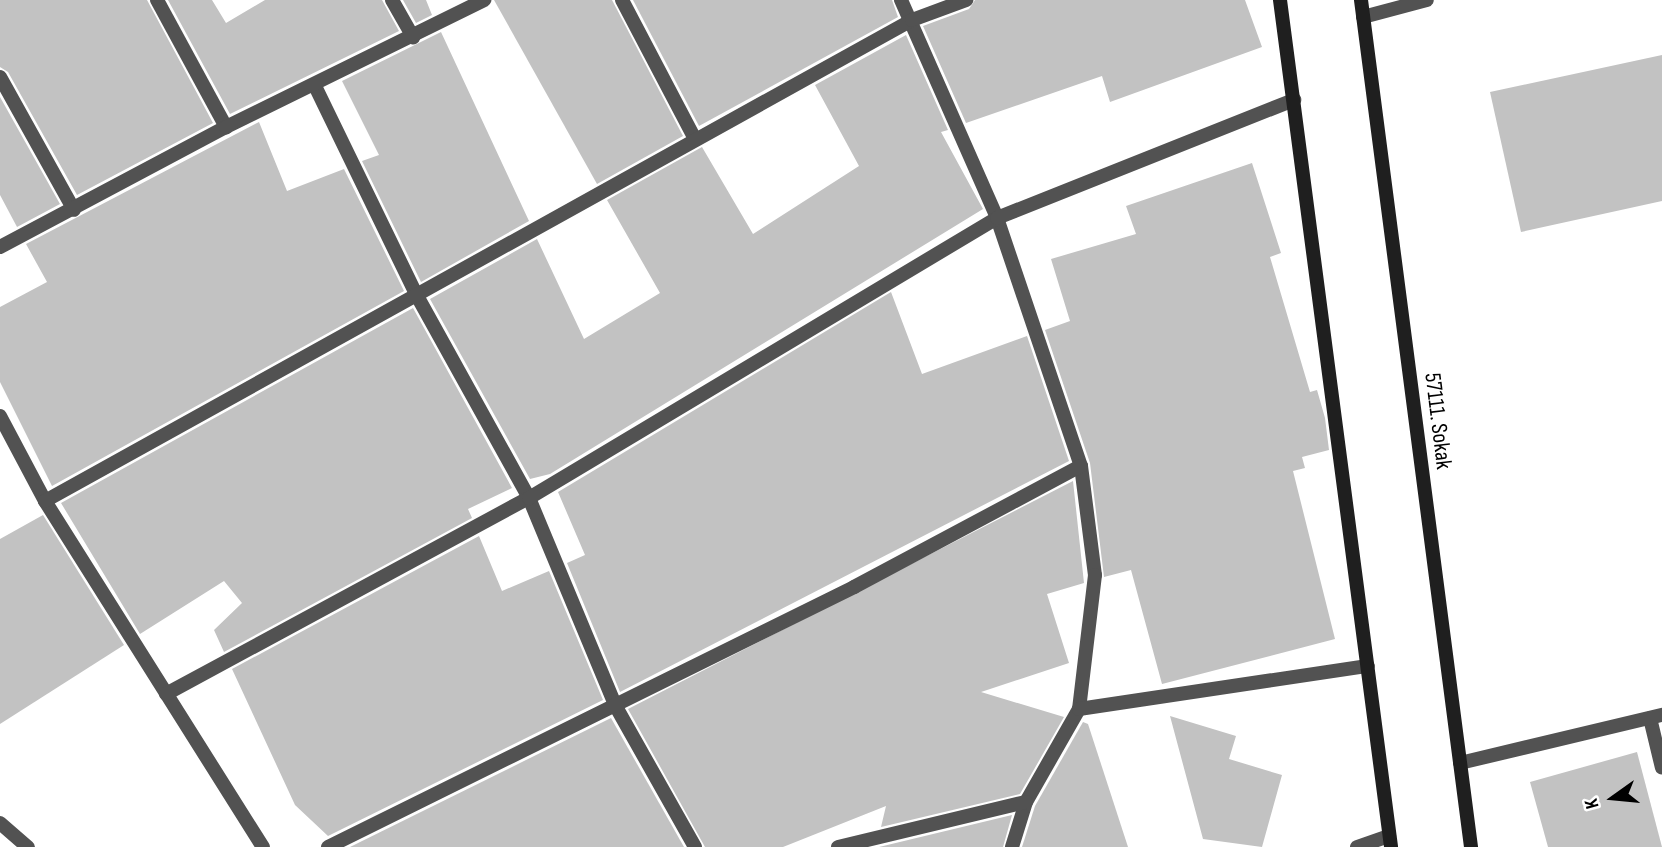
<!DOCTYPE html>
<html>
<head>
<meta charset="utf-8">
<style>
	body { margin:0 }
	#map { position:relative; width:1662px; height:847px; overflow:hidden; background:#fff; font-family:"Sofia Sans Condensed",sans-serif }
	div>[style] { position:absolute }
	.building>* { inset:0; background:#c2c2c2 }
	.minor>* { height:14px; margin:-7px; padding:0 7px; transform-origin:7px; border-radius:7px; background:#525252 }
	.secondary>* { height:14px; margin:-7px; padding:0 7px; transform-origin:7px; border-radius:7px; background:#1f1f1f }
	span { translate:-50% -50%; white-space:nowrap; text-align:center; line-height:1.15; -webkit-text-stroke:7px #fff; paint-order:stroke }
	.street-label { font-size:23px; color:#000 }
	.north { position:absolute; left:1578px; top:763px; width:70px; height:70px; -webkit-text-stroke:5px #fff; paint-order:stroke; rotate:255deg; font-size:19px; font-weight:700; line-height:28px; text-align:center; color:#000 }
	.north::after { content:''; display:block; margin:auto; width:24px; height:32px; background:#000; clip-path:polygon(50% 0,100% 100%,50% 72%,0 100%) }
</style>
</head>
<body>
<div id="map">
	<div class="building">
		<i style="clip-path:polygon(0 0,147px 0,213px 123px,77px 195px,8px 72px,0 67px)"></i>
		<i style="clip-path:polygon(168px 0,212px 0,226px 23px,265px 0,382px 0,399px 31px,230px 114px)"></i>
		<i style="clip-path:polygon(403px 0,426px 0,432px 15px,416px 23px)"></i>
		<i style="clip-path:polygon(494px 0,612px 0,683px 136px,597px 184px)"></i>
		<i style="clip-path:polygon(633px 0,892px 0,898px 17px,699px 126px)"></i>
		<i style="clip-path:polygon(975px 0,1245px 0,1262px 47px,1110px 102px,1102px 76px,966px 123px,923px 26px,969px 9px)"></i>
		<i style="clip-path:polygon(441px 32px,529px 221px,421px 282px,362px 161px,379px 155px,342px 81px)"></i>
		<i style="clip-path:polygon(906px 35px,948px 130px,941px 132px,983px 209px,550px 474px,530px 479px,430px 299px,537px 239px,584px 339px,660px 293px,607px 200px,702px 147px,753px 234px,859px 166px,815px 85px)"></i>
		<i style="clip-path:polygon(1662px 55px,1662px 201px,1521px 232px,1490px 92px)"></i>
		<i style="clip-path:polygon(0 97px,60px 204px,17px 227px,0 195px)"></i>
		<i style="clip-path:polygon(259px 122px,287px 191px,344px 169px,404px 291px,52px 486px,0 382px,0 307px,47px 282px,26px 244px)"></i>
		<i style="clip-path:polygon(1252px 163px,1281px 253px,1270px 257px,1310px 392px,1317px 390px,1325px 418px,1329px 450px,1302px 457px,1305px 468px,1293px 471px,1335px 639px,1162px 684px,1131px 570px,1104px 577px,1090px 463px,1045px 330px,1070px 321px,1051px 259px,1136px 234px,1126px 206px)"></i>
		<i style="clip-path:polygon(891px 292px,922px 374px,1027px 336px,1069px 461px,620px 692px,567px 563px,585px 555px,558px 492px)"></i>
		<i style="clip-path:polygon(413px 308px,512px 488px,468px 509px,472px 518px,224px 652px,214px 630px,242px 603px,224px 581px,140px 634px,61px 503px)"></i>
		<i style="clip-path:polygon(1073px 481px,1084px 583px,1047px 594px,1069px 663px,981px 692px,1064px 717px,1020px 794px,881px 827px,886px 806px,783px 847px,705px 847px,628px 709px)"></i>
		<i style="clip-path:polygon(43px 515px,124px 645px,0 724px,0 539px)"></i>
		<i style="clip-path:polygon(479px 536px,502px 591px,549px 571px,603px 700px,328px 836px,295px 805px,232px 669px)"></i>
		<i style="clip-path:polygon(1170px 716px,1236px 736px,1229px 759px,1282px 775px,1262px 847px,1203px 839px)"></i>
		<i style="clip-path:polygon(611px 718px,684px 847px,350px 847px)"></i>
		<i style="clip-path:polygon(1083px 722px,1088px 724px,1128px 847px,1022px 847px,1035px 806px)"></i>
		<i style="clip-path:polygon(1637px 752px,1662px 847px,1548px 847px,1530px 782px)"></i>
		<i style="clip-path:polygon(1012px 815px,1003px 847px,879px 847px)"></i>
	</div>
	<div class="minor">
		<i style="left:157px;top:0;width:145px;rotate:61.5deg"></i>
		<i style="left:392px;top:0;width:43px;rotate:60.4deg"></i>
		<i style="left:622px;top:0;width:157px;rotate:62.3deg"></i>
		<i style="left:901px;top:0;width:238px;rotate:66.2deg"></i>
		<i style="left:997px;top:218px;width:262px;rotate:71.3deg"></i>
		<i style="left:1081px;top:466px;width:110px;rotate:82.7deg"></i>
		<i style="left:1095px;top:575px;width:135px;rotate:96.8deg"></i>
		<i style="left:1079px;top:709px;width:107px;rotate:119.7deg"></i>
		<i style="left:1026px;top:802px;width:47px;rotate:107.3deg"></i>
		<i style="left:1363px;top:17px;width:66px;rotate:-14.9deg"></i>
		<i style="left:0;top:77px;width:152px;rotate:60.9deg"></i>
		<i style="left:315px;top:86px;width:231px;rotate:64.1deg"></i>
		<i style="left:416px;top:294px;width:233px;rotate:61deg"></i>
		<i style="left:529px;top:498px;width:224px;rotate:67.4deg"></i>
		<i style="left:615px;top:705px;width:163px;rotate:60.6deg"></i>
		<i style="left:0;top:247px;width:256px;rotate:-28deg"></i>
		<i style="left:226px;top:127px;width:288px;rotate:-26.2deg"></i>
		<i style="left:0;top:416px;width:96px;rotate:62.1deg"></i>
		<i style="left:45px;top:501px;width:409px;rotate:57.8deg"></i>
		<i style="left:45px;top:501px;width:991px;rotate:-29.02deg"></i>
		<i style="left:912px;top:20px;width:58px;rotate:-20.3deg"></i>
		<i style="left:166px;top:694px;width:413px;rotate:-28.4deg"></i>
		<i style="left:529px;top:498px;width:545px;rotate:-30.89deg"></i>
		<i style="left:997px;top:218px;width:320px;rotate:-21.7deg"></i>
		<i style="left:1079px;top:709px;width:292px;rotate:-8.5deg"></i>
		<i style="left:1650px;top:718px;width:51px;rotate:76.5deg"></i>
		<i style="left:1460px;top:763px;width:208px;rotate:-13.4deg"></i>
		<i style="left:0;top:823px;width:37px;rotate:41deg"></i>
		<i style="left:328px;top:847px;width:587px;rotate:-26.3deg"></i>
		<i style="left:854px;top:587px;width:257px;rotate:-28.1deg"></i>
		<i style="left:838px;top:847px;width:193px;rotate:-13.5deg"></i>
		<i style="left:1357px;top:847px;width:34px;rotate:-19deg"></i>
	</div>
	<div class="secondary">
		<i style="left:1280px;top:0;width:854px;rotate:82.53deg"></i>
		<i style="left:1361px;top:0;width:854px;rotate:82.6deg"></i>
	</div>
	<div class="street-label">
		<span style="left:1438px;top:421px;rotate:83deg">57111. Sokak</span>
	</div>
	<div class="north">K</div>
</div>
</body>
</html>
